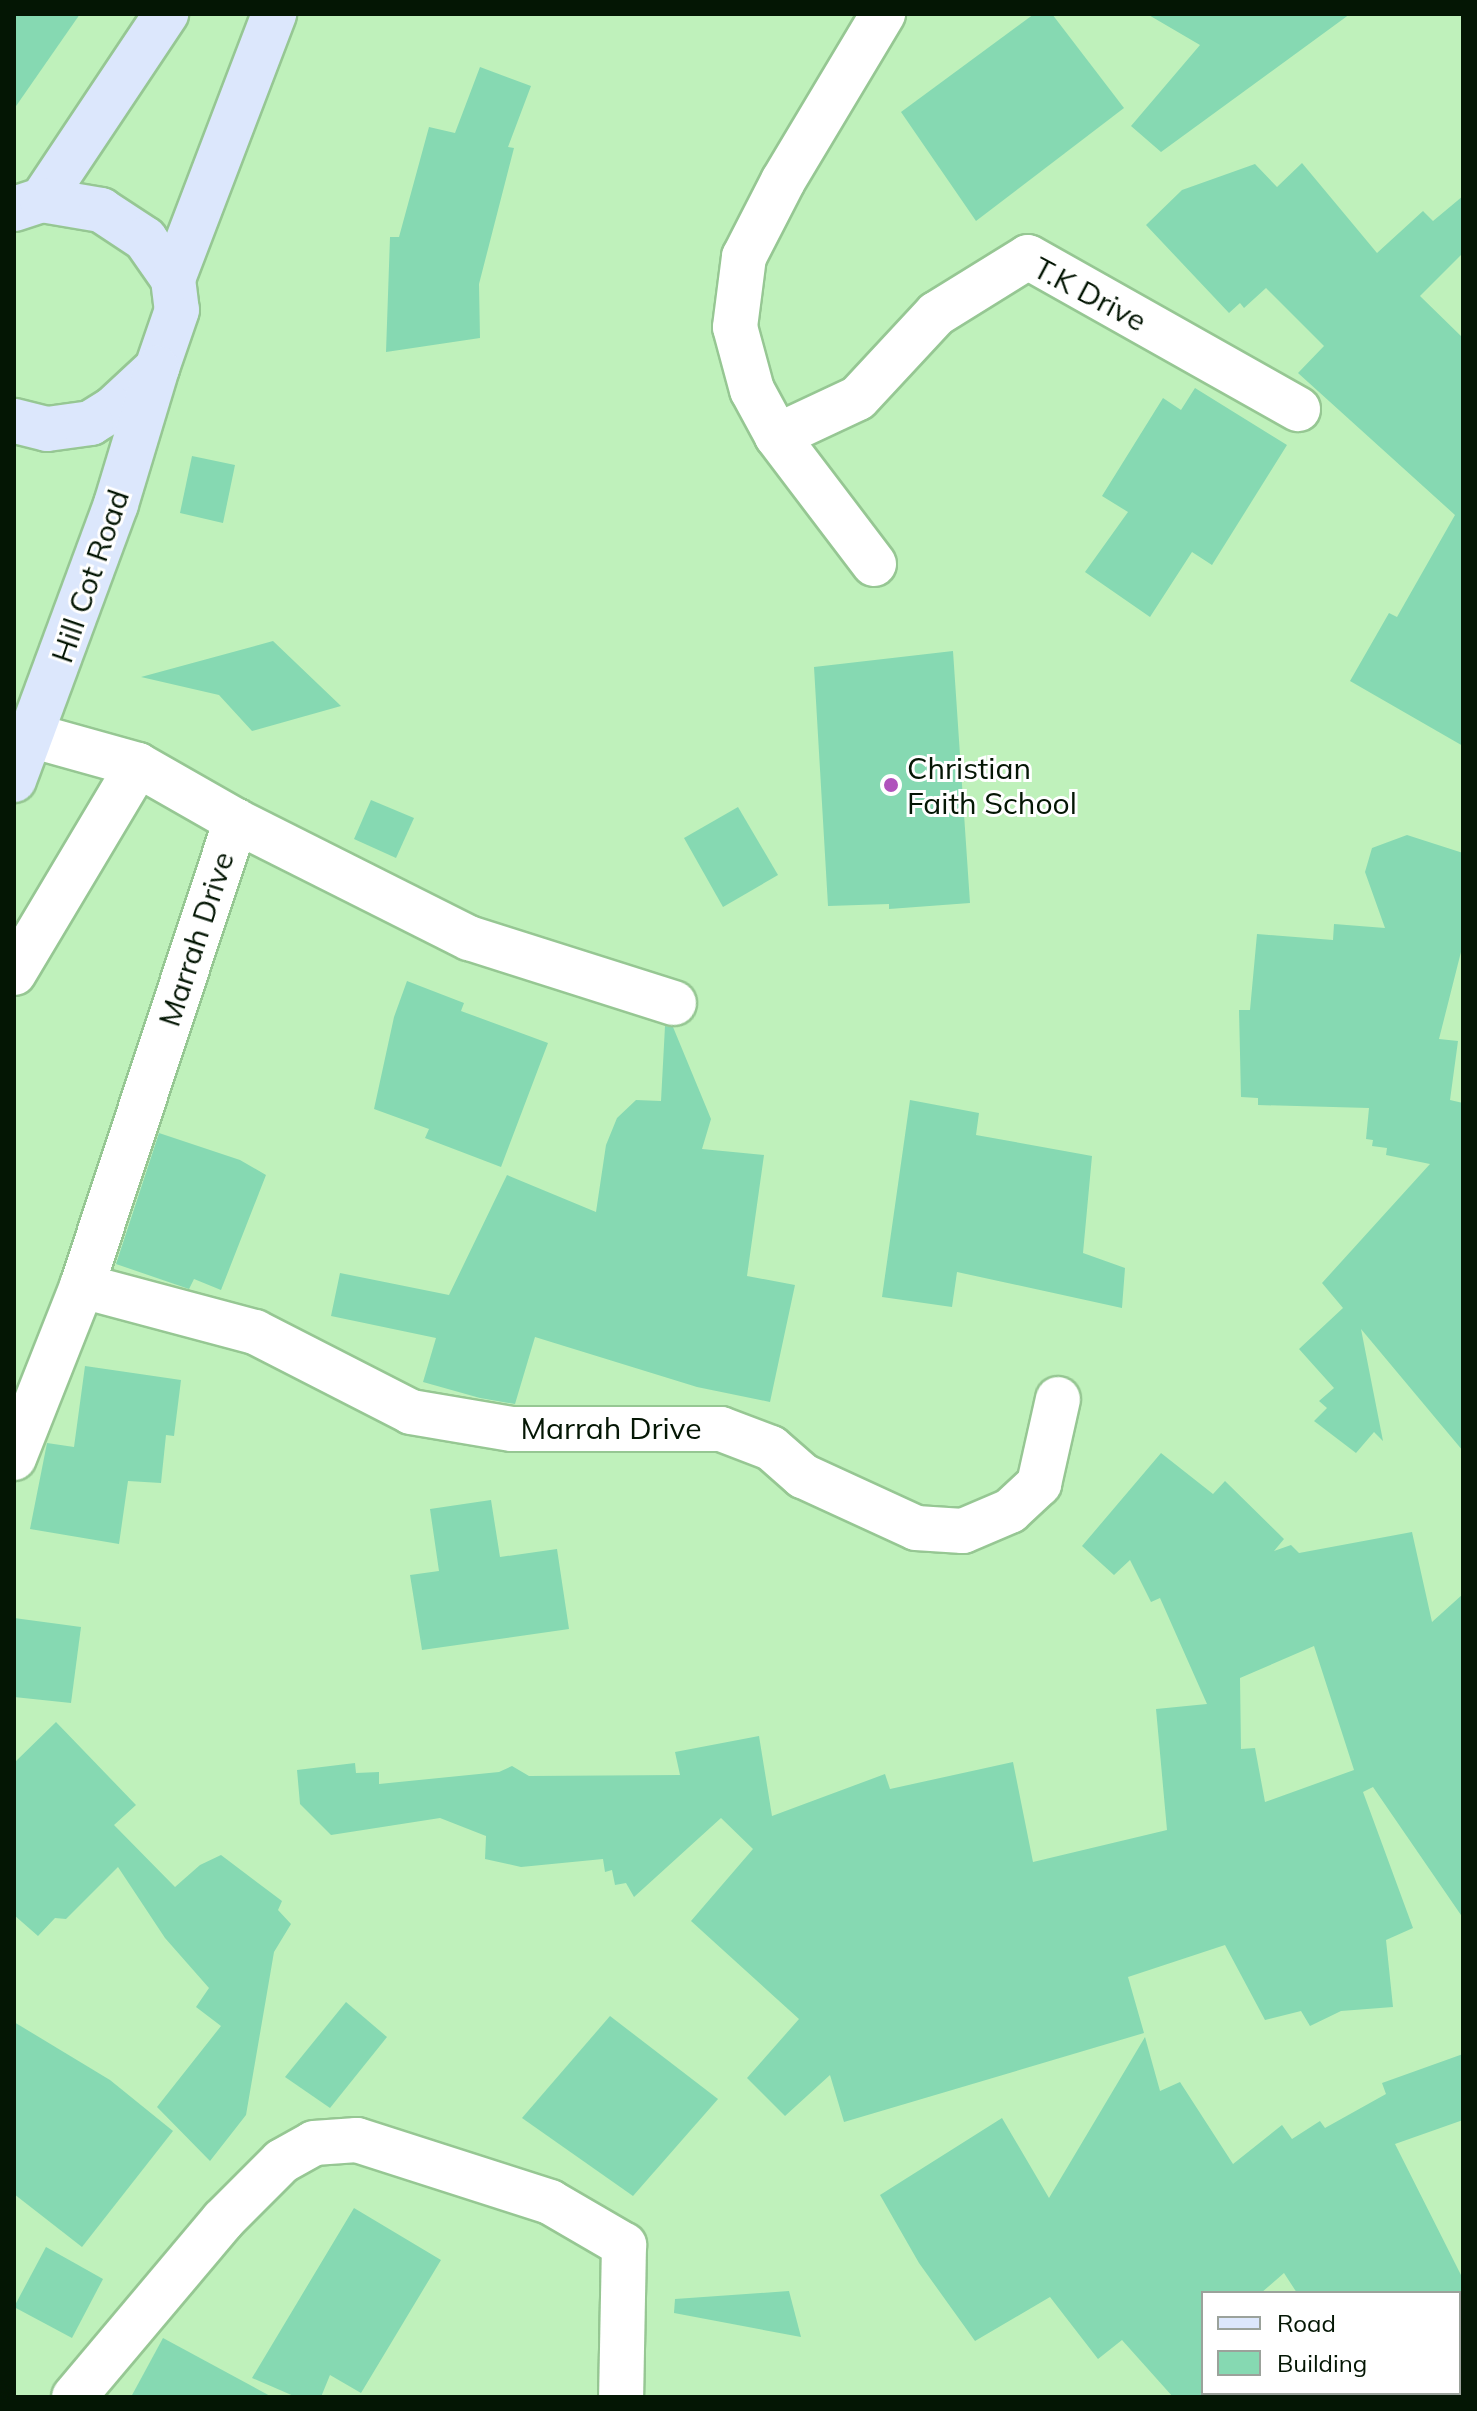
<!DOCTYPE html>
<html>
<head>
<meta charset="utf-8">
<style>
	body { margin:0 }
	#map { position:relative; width:1477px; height:2411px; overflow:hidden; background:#bff1bb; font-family:Mulish,sans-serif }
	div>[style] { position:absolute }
	.building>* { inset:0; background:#86d9b2 }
	.roads { filter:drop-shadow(2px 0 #96c793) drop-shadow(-2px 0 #96c793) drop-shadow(0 2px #96c793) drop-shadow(0 -2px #96c793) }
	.street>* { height:44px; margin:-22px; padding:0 22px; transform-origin:22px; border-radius:22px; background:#fff }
	.secondary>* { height:44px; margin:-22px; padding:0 22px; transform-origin:22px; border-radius:22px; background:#dce7fc }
	.dots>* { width:22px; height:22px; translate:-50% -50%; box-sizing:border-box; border:4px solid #fff; border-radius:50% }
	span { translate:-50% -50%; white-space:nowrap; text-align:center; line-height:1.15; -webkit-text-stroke:6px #fff; paint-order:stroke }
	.street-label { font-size:30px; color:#041604 }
	.poi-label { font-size:30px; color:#041604 }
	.left { translate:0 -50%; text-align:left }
	.frame { position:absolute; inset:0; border:16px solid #041604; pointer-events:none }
	.legend { position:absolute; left:1201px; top:2291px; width:260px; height:104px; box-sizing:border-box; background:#fff; border:2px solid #9ba29b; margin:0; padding:10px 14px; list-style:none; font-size:24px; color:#041604 }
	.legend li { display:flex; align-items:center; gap:16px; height:40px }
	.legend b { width:40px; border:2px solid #9ba29b }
</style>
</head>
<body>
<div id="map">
	<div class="building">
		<i style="clip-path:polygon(14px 14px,80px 14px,14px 109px)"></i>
		<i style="clip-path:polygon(1034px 14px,1052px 14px,1124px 108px,976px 221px,901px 112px)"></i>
		<i style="clip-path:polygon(1147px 14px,1350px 14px,1161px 152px,1131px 126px,1200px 45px)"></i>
		<i style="clip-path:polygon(480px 67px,531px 86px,508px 147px,514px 148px,479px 284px,480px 338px,386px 352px,390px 237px,399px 237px,429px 127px,455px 133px)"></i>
		<i style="clip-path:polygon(1302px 163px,1377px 253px,1423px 211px,1433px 221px,1463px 196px,1463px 253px,1420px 296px,1463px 338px,1463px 746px,1350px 681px,1389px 613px,1397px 617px,1455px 515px,1298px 373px,1324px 346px,1266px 288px,1244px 308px,1240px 303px,1229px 313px,1146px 225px,1182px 190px,1255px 164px,1277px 187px)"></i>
		<i style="clip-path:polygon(1195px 388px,1287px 445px,1212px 565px,1192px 552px,1150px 617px,1085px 572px,1128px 512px,1102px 496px,1163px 398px,1181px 410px)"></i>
		<i style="clip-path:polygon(192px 456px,235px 465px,223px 523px,180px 513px)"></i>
		<i style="clip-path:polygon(273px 641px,341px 706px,252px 731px,219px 695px,141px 677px)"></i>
		<i style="clip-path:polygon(953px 651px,970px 903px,889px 909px,889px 904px,828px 906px,814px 667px)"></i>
		<i style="clip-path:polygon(371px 800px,414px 818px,396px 858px,354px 839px)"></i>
		<i style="clip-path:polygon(738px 807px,778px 875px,723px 907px,684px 838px)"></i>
		<i style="clip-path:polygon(1407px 835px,1463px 853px,1463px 944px,1439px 1039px,1458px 1041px,1450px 1100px,1463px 1103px,1463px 1451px,1361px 1329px,1383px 1441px,1374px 1432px,1356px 1453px,1314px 1421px,1327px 1408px,1319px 1401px,1334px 1388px,1299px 1349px,1343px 1308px,1322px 1283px,1430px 1164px,1386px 1155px,1387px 1148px,1372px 1146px,1373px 1140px,1366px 1139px,1369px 1108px,1258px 1105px,1258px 1098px,1241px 1097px,1239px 1010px,1250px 1010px,1257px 934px,1333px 940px,1334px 924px,1385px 928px,1365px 872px,1372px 848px)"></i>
		<i style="clip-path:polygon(407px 981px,464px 1003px,461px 1011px,548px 1043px,501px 1167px,425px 1138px,429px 1129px,374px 1109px,394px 1017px)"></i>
		<i style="clip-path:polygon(665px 1026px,673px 1027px,711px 1119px,702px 1149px,764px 1155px,747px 1276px,795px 1285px,770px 1402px,697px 1387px,535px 1337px,515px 1404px,480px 1398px,423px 1382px,436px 1338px,331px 1316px,340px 1273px,449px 1295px,507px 1175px,596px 1212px,606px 1145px,617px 1118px,636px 1100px,661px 1101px)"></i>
		<i style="clip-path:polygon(910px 1100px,979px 1113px,976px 1135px,1092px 1156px,1083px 1253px,1125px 1268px,1122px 1308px,957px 1272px,952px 1307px,882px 1297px)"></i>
		<i style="clip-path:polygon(159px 1133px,240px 1160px,266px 1175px,221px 1290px,194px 1279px,189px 1289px,116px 1264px)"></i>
		<i style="clip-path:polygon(85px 1366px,181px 1380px,174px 1436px,166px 1435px,161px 1483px,128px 1481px,119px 1544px,30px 1529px,47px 1443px,74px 1447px)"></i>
		<i style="clip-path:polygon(evenodd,1161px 1453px,1213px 1494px,1225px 1481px,1284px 1539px,1274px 1551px,1291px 1545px,1299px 1553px,1412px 1532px,1432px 1622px,1463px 1594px,1463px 1918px,1373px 1787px,1363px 1792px,1413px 1928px,1386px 1940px,1393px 2007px,1341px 2011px,1310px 2026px,1301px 2011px,1265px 2020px,1225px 1945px,1128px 1977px,1144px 2033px,844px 2122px,830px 2075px,785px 2116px,747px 2078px,799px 2019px,691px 1921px,753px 1849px,721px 1818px,634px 1897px,626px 1883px,615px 1885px,612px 1870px,605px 1872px,603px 1859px,521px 1867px,485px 1859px,486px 1836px,440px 1818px,331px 1835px,300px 1804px,297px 1770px,355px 1763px,356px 1773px,379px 1772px,379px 1784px,499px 1772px,512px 1766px,529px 1776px,680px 1775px,675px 1752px,759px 1736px,772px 1816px,885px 1774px,890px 1789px,1013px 1762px,1033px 1862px,1167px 1830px,1156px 1709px,1207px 1704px,1160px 1598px,1151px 1602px,1130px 1560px,1114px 1575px,1082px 1546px,1161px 1453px,1314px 1646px,1354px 1770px,1265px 1802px,1255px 1748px,1241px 1749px,1240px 1678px,1314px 1646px)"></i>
		<i style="clip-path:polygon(491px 1500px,500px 1557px,557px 1549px,569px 1629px,422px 1650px,410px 1575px,439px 1571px,430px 1509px)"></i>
		<i style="clip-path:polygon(14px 1618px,81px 1627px,71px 1703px,14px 1697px)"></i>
		<i style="clip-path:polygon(56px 1722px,136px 1805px,114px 1825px,175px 1887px,200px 1865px,221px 1855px,282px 1901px,278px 1910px,291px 1924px,274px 1952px,246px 2115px,210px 2161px,157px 2107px,221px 2026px,196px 2007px,209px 1988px,165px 1938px,118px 1867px,66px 1919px,55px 1918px,38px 1936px,14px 1915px,14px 1763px)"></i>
		<i style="clip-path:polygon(346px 2002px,387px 2037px,330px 2108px,285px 2077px)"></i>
		<i style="clip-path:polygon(610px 2016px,718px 2099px,633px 2196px,522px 2118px)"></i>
		<i style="clip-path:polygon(14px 2022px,110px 2080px,173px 2131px,82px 2247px,14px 2194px)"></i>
		<i style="clip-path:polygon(1145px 2037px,1160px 2091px,1180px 2082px,1233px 2164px,1282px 2125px,1292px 2139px,1320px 2121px,1325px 2128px,1386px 2094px,1382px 2083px,1463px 2054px,1463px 2120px,1395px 2144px,1463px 2279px,1463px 2293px,1297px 2293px,1284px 2273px,1261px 2293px,1203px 2293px,1203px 2397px,1173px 2397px,1122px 2340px,1098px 2359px,1050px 2297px,975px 2341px,919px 2263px,880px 2195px,1002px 2118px,1049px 2198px)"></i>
		<i style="clip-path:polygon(354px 2208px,441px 2260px,361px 2393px,330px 2375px,321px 2397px,296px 2397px,252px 2378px)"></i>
		<i style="clip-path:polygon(46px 2247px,103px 2279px,72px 2338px,14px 2307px)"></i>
		<i style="clip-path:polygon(789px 2291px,801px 2337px,674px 2313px,675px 2299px)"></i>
		<i style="clip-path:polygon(163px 2338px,272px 2397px,131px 2397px)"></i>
	</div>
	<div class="roads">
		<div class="street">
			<i style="left:777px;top:436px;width:89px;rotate:-25.1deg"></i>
			<i style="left:858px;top:398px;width:115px;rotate:-47.1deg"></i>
			<i style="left:936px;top:314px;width:108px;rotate:-31.8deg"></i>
			<i style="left:1028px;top:257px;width:310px;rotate:29.4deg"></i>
			<i style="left:874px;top:564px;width:161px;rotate:-127.2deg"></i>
			<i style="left:777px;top:436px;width:52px;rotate:-118.5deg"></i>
			<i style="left:752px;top:390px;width:65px;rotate:-105.1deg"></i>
			<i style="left:735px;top:327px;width:71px;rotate:-82.7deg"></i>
			<i style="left:744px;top:257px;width:85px;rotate:-62.8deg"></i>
			<i style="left:783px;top:181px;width:195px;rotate:-59.1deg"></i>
			<i style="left:34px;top:736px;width:108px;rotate:15.6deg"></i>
			<i style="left:138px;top:765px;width:113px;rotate:29.7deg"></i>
			<i style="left:236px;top:821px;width:261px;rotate:26.7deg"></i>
			<i style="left:469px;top:938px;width:215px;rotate:17.6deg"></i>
			<i style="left:14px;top:973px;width:242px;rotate:-59.2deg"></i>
			<i style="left:82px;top:1286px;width:179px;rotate:14.9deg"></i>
			<i style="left:255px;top:1332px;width:175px;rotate:27.1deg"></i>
			<i style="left:411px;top:1412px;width:102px;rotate:9.6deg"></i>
			<i style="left:512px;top:1429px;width:209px"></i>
			<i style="left:721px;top:1429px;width:53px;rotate:20.8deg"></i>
			<i style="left:771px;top:1448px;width:43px;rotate:41.2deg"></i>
			<i style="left:803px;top:1476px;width:124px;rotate:24.7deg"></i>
			<i style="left:916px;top:1528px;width:47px;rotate:3.7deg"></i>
			<i style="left:963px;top:1531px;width:51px;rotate:-23.1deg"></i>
			<i style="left:1010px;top:1511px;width:40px;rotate:-43deg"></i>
			<i style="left:1039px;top:1484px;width:87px;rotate:-77.4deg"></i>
			<i style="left:14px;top:1458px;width:185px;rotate:-68.4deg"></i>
			<i style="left:82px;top:1286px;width:490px;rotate:-71.7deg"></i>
			<i style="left:74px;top:2397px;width:231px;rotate:-49.9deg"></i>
			<i style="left:223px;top:2220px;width:83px;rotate:-45deg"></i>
			<i style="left:282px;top:2161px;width:37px;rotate:-29deg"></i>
			<i style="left:314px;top:2143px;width:43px;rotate:-4deg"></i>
			<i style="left:357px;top:2140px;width:203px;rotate:17.8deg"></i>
			<i style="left:550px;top:2202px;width:86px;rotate:30.2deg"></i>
			<i style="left:624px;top:2245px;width:152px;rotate:91.1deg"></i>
		</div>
		<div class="secondary">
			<i style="left:42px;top:200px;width:224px;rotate:-56.3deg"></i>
			<i style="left:14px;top:209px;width:29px;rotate:-18deg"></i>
			<i style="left:42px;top:200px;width:60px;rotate:9.6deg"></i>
			<i style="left:101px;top:210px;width:53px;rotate:33.4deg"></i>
			<i style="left:145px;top:239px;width:49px;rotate:55deg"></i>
			<i style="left:173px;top:279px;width:31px;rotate:83deg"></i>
			<i style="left:177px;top:310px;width:61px;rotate:109deg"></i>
			<i style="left:157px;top:368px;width:60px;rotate:137deg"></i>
			<i style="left:113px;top:409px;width:26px;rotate:148deg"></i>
			<i style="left:91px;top:423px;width:44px;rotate:172.2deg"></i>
			<i style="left:47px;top:429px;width:34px;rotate:-166deg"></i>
			<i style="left:173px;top:279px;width:284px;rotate:-69.1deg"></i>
			<i style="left:14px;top:780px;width:294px;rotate:-69.7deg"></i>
			<i style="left:116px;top:504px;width:142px;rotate:-73.2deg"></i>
		</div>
	</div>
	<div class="dots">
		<i style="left:891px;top:785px;background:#b053bc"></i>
	</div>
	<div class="street-label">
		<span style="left:1090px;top:294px;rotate:28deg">T.K Drive</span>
		<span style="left:90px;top:576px;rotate:-71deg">Hill Cot Road</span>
		<span style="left:196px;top:939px;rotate:-72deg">Marrah Drive</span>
		<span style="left:611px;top:1428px">Marrah Drive</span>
	</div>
	<div class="poi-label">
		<span class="left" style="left:907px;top:785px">Christian<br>Faith School</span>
	</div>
	<div class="frame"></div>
	<ul class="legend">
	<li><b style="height:10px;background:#dce7fc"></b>Road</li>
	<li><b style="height:22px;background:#86d9b2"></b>Building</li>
	</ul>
</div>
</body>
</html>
